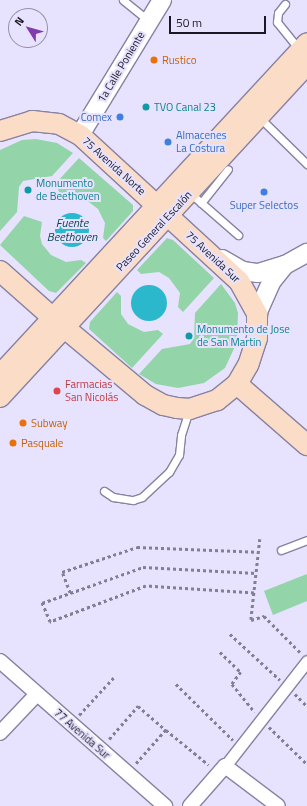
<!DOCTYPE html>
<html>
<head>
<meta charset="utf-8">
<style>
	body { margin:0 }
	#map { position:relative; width:307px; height:806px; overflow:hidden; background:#e7e2fe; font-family:"Titillium Web",sans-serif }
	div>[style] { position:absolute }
	.green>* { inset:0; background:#93d5a9 }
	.water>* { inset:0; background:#2bb7cc }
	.round { border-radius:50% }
	.path>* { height:2.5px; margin-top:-1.25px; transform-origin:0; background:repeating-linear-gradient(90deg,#837f93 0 3px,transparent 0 6px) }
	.roads { filter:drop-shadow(1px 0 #8882a2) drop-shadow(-1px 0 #8882a2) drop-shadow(0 1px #8882a2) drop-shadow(0 -1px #8882a2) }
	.service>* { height:7px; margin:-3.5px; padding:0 3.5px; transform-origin:3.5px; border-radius:3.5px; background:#fff }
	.pedestrian>* { height:11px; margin:-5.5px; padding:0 5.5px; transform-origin:5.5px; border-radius:5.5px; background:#fff }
	.minor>* { height:14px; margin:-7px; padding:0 7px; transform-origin:7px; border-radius:7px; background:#fff }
	.tertiary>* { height:18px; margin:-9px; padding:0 9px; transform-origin:9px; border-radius:9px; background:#fff }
	.secondary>* { height:20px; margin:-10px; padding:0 10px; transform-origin:10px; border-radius:10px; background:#fbddc7 }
	.dots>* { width:11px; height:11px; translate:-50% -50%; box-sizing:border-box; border:2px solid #e7e2fe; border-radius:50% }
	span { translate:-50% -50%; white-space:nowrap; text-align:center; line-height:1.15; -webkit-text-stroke:4px #e7e2fe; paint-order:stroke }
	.food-label { font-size:11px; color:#c56008 }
	.left { translate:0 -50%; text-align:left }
	.street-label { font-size:11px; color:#1a1824 }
	.culture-label { font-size:11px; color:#0d838f }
	.shop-label { font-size:11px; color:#366cbe }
	.right { translate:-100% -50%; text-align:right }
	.health-label { font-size:11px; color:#be3a42 }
	.water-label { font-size:12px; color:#0a454e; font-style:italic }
	.north { position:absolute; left:8px; top:8px; width:40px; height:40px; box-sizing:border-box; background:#e7e2fe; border:1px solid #9591a7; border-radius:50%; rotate:307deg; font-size:11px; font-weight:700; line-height:16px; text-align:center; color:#1a1824 }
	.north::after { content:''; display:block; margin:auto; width:14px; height:18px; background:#813baf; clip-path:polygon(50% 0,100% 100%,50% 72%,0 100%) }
	.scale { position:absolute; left:169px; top:16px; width:97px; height:18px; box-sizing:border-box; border:2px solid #1a1824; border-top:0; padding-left:5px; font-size:12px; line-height:14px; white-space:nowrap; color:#1a1824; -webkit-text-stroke:3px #e7e2fe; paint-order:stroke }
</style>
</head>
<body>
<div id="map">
	<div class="green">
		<i style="clip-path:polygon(36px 139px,57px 143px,73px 153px,52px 176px,23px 181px,19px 187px,17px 212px,0 231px,0 150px,22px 140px)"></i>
		<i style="clip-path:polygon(79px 158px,133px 205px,133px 211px,106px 241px,103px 238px,105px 223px,98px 209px,85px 199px,62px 201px,56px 183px)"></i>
		<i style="clip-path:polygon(24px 216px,42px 222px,40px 236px,42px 244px,51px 255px,66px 262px,81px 260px,86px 263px,56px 293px,49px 291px,0 245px)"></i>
		<i style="clip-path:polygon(167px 238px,173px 240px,214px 278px,183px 312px,178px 307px,180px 293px,169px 278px,159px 272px,141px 274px,137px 270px)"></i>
		<i style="clip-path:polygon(221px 284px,235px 303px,238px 313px,237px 342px,225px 368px,204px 383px,178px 388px,156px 384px,139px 374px,162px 349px,190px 344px,194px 338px,195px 313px)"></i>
		<i style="clip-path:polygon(117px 292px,121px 296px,121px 314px,128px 324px,144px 332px,158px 330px,163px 334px,132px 368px,89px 329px,90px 322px)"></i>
		<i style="clip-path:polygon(307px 574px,307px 601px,273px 615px,264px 591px)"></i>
	</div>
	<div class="water">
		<i class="round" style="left:55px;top:213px;width:34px;height:34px"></i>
		<i class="round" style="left:131px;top:285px;width:36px;height:36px"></i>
	</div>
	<div class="path">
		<i style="left:260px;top:539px;width:81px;rotate:96.3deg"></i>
		<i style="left:251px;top:620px;width:14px;rotate:-17deg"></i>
		<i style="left:264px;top:616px;width:52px;rotate:45deg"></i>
		<i style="left:70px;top:593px;width:22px;rotate:-111deg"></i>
		<i style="left:62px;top:572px;width:79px;rotate:-18.4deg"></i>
		<i style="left:137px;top:547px;width:122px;rotate:2.3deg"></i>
		<i style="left:254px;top:593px;width:108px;rotate:-176.3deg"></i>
		<i style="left:146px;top:586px;width:103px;rotate:159.4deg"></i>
		<i style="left:50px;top:622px;width:21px;rotate:-113deg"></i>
		<i style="left:42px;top:603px;width:107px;rotate:-19.6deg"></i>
		<i style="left:143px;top:567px;width:114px;rotate:3deg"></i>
		<i style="left:230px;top:634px;width:68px;rotate:42.6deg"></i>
		<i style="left:220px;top:652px;width:29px;rotate:44deg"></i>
		<i style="left:241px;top:672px;width:15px;rotate:127deg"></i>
		<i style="left:232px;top:684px;width:36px;rotate:51deg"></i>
		<i style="left:176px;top:684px;width:80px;rotate:44.5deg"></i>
		<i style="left:295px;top:694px;width:17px;rotate:45deg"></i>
		<i style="left:79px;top:715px;width:53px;rotate:-47.3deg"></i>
		<i style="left:269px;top:727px;width:53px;rotate:44.2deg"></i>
		<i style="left:166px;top:730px;width:55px;rotate:39.1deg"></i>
		<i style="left:109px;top:739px;width:44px;rotate:-48.7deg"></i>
		<i style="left:138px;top:706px;width:37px;rotate:41deg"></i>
		<i style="left:166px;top:730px;width:45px;rotate:131.4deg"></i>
	</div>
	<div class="roads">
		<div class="service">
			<i style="left:123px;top:0;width:33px;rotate:39deg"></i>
			<i style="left:285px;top:4px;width:11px;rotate:128deg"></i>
			<i style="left:278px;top:13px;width:9px;rotate:96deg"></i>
			<i style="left:277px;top:22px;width:36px;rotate:51deg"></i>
			<i style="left:260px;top:118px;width:66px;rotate:44.4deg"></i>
			<i style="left:190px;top:193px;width:64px;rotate:41.2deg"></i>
			<i style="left:201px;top:203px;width:43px;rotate:-51.5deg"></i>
			<i style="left:104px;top:491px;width:11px;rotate:34deg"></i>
			<i style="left:113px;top:497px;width:20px;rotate:9deg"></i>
			<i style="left:133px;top:500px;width:9px;rotate:-18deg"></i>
			<i style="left:142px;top:497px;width:37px;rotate:-43deg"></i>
			<i style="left:169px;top:472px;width:20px;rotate:-60deg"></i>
			<i style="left:179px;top:455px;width:20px;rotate:-84deg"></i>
			<i style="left:181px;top:435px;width:25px;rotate:-72deg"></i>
			<i style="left:281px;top:550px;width:28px;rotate:-21deg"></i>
		</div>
		<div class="pedestrian">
			<i style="left:225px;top:766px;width:133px;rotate:-52deg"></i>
		</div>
		<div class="minor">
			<i style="left:0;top:661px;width:220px;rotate:41.3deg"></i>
			<i style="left:0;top:733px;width:52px;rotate:-46.5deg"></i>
			<i style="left:190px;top:806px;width:53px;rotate:-48.8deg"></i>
			<i style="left:225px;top:766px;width:66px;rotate:37deg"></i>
		</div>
		<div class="tertiary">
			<i style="left:80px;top:135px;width:158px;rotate:-58.7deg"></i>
			<i style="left:222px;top:259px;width:24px;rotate:30deg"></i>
			<i style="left:243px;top:271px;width:15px;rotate:8deg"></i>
			<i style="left:258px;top:273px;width:28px;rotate:-17deg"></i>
			<i style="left:285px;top:265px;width:25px;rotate:-29deg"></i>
			<i style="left:257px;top:314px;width:35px;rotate:-66deg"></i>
			<i style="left:271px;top:282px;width:22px;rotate:-51deg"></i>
		</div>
		<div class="secondary">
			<i style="left:0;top:131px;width:34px;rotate:-17deg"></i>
			<i style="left:32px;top:121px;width:27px;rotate:6deg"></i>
			<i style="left:59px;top:124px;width:24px;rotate:28deg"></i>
			<i style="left:80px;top:135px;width:216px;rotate:42.6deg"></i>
			<i style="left:239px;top:281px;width:38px;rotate:61deg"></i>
			<i style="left:257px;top:314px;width:24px;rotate:90deg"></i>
			<i style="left:257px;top:338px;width:28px;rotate:108deg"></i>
			<i style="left:248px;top:365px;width:22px;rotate:120deg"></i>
			<i style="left:237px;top:384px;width:26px;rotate:141deg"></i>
			<i style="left:217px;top:400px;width:28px;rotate:162deg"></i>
			<i style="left:190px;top:409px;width:13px;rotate:-176deg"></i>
			<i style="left:177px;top:408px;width:14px;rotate:-168deg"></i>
			<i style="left:163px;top:405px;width:21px;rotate:-151deg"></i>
			<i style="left:145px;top:395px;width:104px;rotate:-140.1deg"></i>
			<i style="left:0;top:271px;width:71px;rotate:41.6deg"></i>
			<i style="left:0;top:375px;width:452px;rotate:-47.2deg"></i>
			<i style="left:237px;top:384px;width:93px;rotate:41.1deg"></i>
			<i style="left:0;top:397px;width:453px;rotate:-47.3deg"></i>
		</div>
	</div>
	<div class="dots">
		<i style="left:154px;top:60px;background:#e8710a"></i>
		<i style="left:146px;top:107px;background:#0f9aa8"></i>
		<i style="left:120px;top:117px;background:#3f7fe0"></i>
		<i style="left:168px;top:142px;background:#3f7fe0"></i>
		<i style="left:28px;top:190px;background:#0f9aa8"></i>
		<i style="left:264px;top:192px;background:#3f7fe0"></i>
		<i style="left:189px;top:336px;background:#0f9aa8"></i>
		<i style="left:57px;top:391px;background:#e0444e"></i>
		<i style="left:23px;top:423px;background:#e8710a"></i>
		<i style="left:13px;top:443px;background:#e8710a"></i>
	</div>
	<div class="food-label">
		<span class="left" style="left:162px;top:60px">Rustico</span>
		<span class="left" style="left:31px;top:423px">Subway</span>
		<span class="left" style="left:21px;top:443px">Pasquale</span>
	</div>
	<div class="street-label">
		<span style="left:121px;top:67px;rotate:-59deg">1a Calle Poniente</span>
		<span style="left:114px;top:166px;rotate:42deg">75 Avenida Norte</span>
		<span style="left:154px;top:231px;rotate:-47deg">Paseo General Escalón</span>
		<span style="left:213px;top:257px;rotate:43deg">75 Avenida Sur</span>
		<span style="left:82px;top:734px;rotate:41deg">77 Avenida Sur</span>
	</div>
	<div class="culture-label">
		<span class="left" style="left:154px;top:107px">TVO Canal 23</span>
		<span class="left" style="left:36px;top:190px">Monumento<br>de Beethoven</span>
		<span class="left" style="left:197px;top:336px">Monumento de Jose<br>de San Martin</span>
	</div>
	<div class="shop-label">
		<span class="right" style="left:112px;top:117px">Comex</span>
		<span class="left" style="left:176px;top:142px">Almacenes<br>La Costura</span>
		<span style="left:264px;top:205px">Super Selectos</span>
	</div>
	<div class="health-label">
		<span class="left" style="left:65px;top:391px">Farmacias<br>San Nicolás</span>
	</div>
	<div class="water-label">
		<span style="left:72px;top:230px">Fuente<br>Beethoven</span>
	</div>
	<div class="north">N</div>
	<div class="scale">50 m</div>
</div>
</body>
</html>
